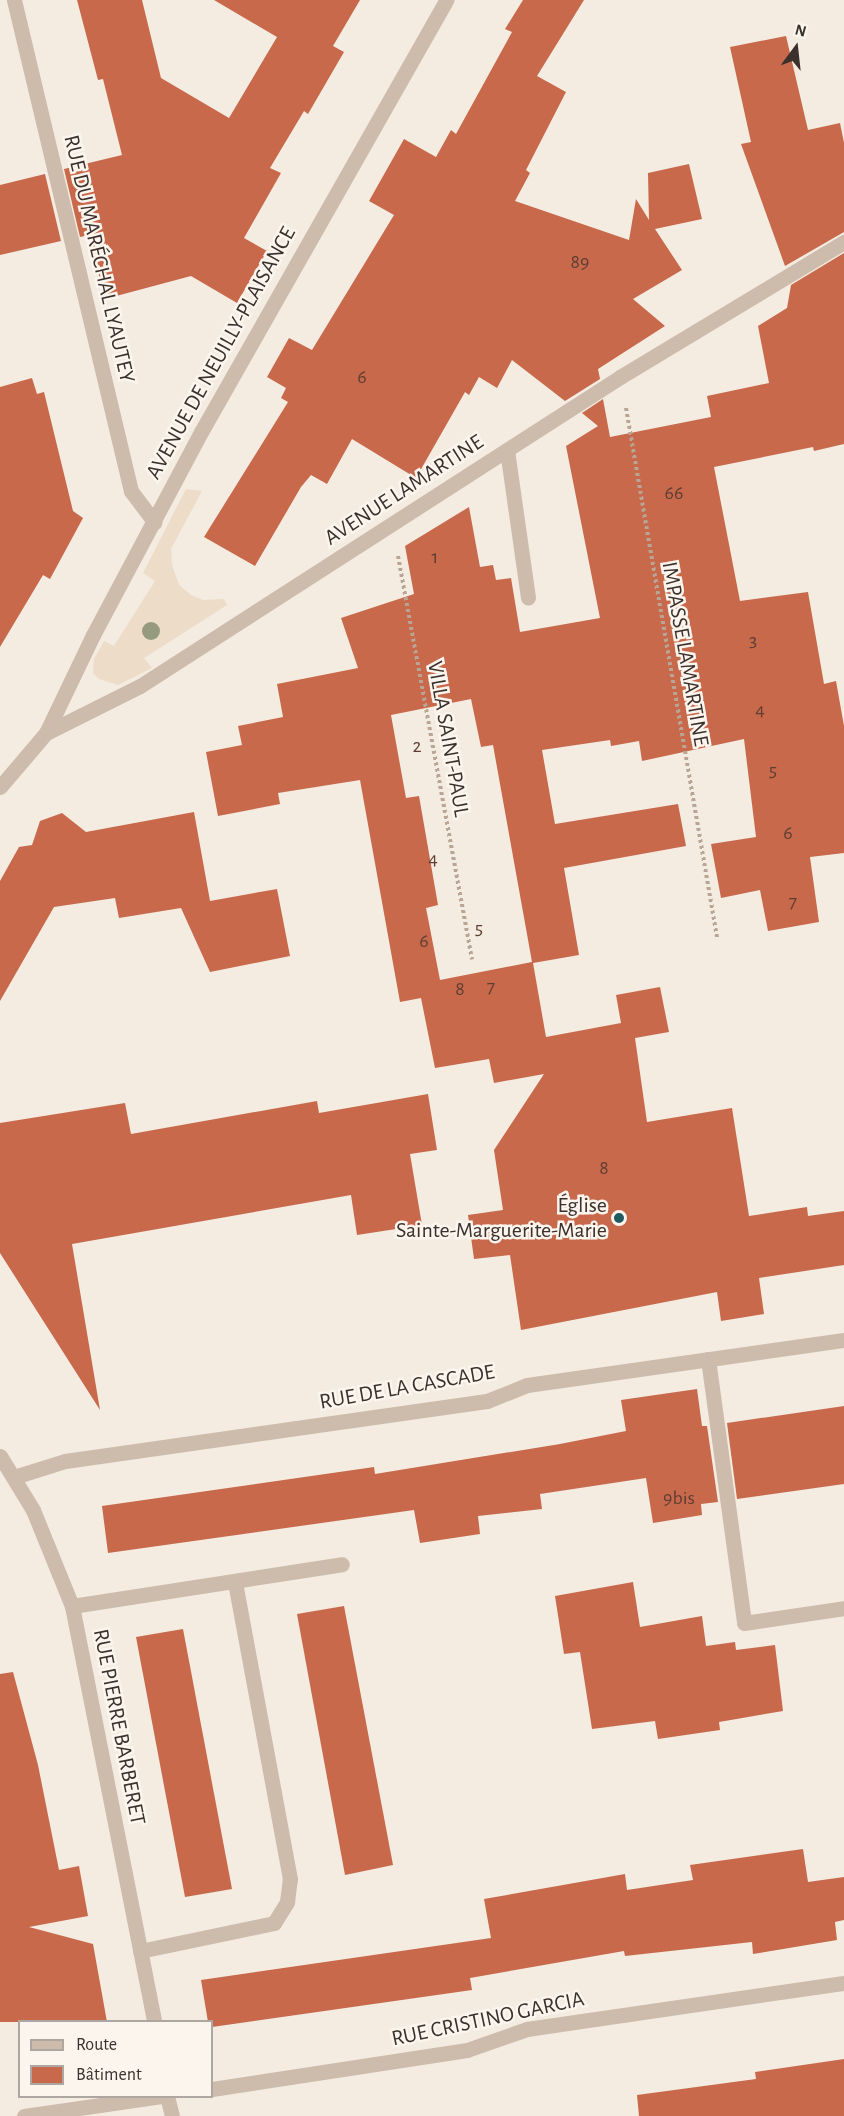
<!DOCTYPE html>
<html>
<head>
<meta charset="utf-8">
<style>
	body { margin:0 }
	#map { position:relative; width:844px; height:2116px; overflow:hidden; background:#f4ebe1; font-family:"Alegreya Sans",sans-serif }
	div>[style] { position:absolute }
	.plaza>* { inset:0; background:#ecdcc8 }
	.building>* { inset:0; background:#c8694b }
	.path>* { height:4px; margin-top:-2px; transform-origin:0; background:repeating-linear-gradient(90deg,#b9a596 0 3px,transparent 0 6px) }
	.minor>* { height:15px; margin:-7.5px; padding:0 7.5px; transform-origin:7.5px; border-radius:7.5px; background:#cdbbac }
	.trees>* { width:18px; height:18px; margin:-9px; border-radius:50%; background:#969b7f }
	.dots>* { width:16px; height:16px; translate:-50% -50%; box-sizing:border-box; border:3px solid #fbf5ee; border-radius:50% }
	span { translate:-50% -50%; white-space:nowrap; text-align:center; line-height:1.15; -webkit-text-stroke:5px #fbf5ee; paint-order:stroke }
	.number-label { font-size:20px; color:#5e3e33 }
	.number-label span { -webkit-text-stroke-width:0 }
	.street-label { font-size:22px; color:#3b302b }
	.poi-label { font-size:22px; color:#3b302b }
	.right { translate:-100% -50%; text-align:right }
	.legend { position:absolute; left:18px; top:2020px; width:195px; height:78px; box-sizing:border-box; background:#fbf5ee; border:2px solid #aea6a0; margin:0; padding:8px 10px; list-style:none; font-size:18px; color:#3b302b }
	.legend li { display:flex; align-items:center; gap:12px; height:30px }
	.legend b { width:30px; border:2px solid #aea6a0 }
	.north { position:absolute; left:766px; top:18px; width:60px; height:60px; -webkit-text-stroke:4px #fbf5ee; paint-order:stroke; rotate:15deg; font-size:16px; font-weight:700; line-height:24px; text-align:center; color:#3b302b }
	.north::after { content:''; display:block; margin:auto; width:21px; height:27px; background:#3b302b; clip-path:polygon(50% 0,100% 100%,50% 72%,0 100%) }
</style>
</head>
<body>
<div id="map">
	<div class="plaza">
		<i style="clip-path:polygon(186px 489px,202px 491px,171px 549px,172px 565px,179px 585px,191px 595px,203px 600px,224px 599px,227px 605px,144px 658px,152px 668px,118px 685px,99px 679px,93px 673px,94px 659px,104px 641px,114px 646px,155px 581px,143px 573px)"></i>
	</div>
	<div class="building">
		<i style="clip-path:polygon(77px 0,142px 0,161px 78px,229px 118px,277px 37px,214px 0,360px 0,333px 46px,344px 52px,308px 114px,304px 111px,270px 168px,281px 173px,244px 238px,267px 251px,237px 303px,191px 276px,105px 299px,89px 235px,80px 237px,64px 169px,122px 155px,103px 79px,98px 80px)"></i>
		<i style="clip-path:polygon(523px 0,584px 0,537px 76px,566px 92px,526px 170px,530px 173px,515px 201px,629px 240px,636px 199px,649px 220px,648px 173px,689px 164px,702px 219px,655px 229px,682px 270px,633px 299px,665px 326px,598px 369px,600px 379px,565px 401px,512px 360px,497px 388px,479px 377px,469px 395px,465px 392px,416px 478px,352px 439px,327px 484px,311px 475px,301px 487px,255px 566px,204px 537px,288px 402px,281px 398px,286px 388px,267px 377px,289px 338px,312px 350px,394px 215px,369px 201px,404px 139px,436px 157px,451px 130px,456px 134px,512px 32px,505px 29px)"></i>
		<i style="clip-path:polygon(786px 36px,808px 130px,840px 123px,844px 143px,844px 232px,785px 266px,741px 144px,751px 142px,730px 47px)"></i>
		<i style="clip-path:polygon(45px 174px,61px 241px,0 255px,0 185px)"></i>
		<i style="clip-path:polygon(evenodd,844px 253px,844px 444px,814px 451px,813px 447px,714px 467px,740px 601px,808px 592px,824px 684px,836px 681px,844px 726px,844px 853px,810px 857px,819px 922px,768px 931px,760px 890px,721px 898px,711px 844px,756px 837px,744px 739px,642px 761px,639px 741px,611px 746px,610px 740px,542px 750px,555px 824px,678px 804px,686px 846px,564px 868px,579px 955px,533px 963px,546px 1037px,621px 1023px,616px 995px,660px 987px,669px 1032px,635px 1038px,647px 1122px,732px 1108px,749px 1216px,807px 1207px,808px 1216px,844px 1211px,844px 1265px,759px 1278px,764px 1314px,721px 1321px,717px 1292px,521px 1330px,510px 1255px,474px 1259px,468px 1215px,503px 1210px,494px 1150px,544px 1074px,494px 1083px,489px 1059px,435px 1068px,421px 998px,400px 1002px,360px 780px,278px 793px,280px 804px,218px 816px,206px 752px,242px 745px,238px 726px,283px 717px,277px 684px,358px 668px,341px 618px,414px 594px,405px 546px,469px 507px,480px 567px,493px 565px,496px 580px,511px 578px,520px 632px,600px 618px,566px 446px,598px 426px,582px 413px,603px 399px,610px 437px,711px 417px,707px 396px,769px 383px,758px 326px,787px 308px,791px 285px,844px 253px,471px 699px,481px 747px,493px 745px,532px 962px,440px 980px,426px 908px,438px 905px,419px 796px,406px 798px,391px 715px,471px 699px)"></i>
		<i style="clip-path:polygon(32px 378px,37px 394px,44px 392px,73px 511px,83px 518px,50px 579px,43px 575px,0 647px,0 387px)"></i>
		<i style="clip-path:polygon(194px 812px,210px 901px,277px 889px,290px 956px,210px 972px,181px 908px,119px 918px,115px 898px,54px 907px,0 1001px,0 881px,19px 847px,32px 845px,40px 821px,62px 813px,86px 832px)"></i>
		<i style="clip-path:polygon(428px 1094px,437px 1150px,410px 1154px,422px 1225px,357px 1235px,351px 1195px,72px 1244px,100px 1410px,0 1253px,0 1123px,125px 1103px,131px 1134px,317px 1101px,319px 1113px)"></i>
		<i style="clip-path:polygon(697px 1389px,702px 1426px,707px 1426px,718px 1502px,701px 1504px,702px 1515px,653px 1523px,646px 1478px,540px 1494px,542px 1509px,478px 1516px,480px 1534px,420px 1543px,414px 1510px,108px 1553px,102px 1506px,374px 1467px,375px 1474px,560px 1444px,626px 1431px,621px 1400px)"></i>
		<i style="clip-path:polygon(844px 1406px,844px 1484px,737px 1499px,727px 1423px)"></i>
		<i style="clip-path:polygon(633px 1582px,640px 1627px,702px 1616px,706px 1646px,735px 1642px,736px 1650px,775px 1645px,783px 1711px,719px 1722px,720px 1730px,658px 1739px,655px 1721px,592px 1729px,580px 1652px,564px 1654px,555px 1596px)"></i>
		<i style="clip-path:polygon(344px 1606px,393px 1865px,345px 1875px,297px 1614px)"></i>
		<i style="clip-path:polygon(183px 1629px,232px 1889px,185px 1897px,136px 1637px)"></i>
		<i style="clip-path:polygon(13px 1672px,38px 1765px,59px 1870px,79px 1866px,88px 1916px,29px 1927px,93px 1944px,107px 2022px,0 2022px,0 1674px)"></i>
		<i style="clip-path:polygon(803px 1849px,808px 1882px,844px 1877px,844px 1920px,835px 1922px,837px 1940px,753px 1954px,752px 1942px,625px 1956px,624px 1951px,470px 1978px,472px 1990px,212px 2027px,212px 2022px,208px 2022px,201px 1980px,491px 1938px,484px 1899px,625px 1874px,627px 1890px,693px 1880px,690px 1865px)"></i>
		<i style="clip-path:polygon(844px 2059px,844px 2116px,639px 2116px,637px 2095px,756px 2079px,755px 2072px)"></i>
	</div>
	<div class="path">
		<i style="left:626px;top:408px;width:537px;rotate:80.24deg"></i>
		<i style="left:398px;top:556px;width:410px;rotate:79.6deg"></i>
	</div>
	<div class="minor">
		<i style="left:14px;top:0;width:505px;rotate:76.6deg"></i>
		<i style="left:131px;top:491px;width:39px;rotate:53deg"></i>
		<i style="left:507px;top:450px;width:149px;rotate:81.9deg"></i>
		<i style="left:46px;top:733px;width:109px;rotate:-64.4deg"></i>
		<i style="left:93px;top:635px;width:230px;rotate:-62deg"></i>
		<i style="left:201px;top:432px;width:497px;rotate:-60.4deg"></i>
		<i style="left:0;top:787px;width:71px;rotate:-49.6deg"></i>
		<i style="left:46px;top:733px;width:105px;rotate:-26.6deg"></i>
		<i style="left:140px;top:686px;width:571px;rotate:-32.77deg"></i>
		<i style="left:620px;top:377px;width:262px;rotate:-31.1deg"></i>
		<i style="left:708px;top:1359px;width:266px;rotate:82.2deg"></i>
		<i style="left:744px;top:1623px;width:101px;rotate:-8.5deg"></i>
		<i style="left:0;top:1456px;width:63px;rotate:58.6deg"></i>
		<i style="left:33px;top:1510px;width:104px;rotate:67.9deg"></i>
		<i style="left:72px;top:1606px;width:424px;rotate:78.8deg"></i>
		<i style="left:14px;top:1477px;width:53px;rotate:-17.4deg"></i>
		<i style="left:65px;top:1461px;width:426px;rotate:-8.1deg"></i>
		<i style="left:487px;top:1401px;width:43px;rotate:-21.8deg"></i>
		<i style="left:527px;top:1385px;width:320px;rotate:-8.1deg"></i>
		<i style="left:72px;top:1606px;width:273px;rotate:-8.8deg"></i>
		<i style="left:140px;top:1951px;width:137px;rotate:-11.8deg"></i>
		<i style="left:274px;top:1923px;width:25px;rotate:-58deg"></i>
		<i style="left:287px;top:1902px;width:23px;rotate:-83deg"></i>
		<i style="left:290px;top:1879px;width:303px;rotate:-100.5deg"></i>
		<i style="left:212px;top:2089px;width:258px;rotate:-8.7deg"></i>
		<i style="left:467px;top:2050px;width:64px;rotate:-19.3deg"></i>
		<i style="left:527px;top:2029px;width:320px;rotate:-8.3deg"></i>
		<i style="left:167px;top:2096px;width:21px;rotate:76deg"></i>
		<i style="left:24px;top:2116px;width:139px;rotate:-8.2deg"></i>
	</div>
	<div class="trees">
		<i style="left:151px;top:631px"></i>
	</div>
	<div class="dots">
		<i style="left:619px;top:1218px;background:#1f5a5e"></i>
	</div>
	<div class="number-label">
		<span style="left:580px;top:262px">89</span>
		<span style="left:362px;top:377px">6</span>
		<span style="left:674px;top:493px">66</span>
		<span style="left:435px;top:557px">1</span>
		<span style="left:753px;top:640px">3</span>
		<span style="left:760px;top:710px">4</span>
		<span style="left:417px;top:746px">2</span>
		<span style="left:773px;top:770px">5</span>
		<span style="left:788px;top:833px">6</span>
		<span style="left:433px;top:859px">4</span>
		<span style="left:793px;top:902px">7</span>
		<span style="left:479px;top:928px">5</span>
		<span style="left:424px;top:941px">6</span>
		<span style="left:491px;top:987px">7</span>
		<span style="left:460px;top:989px">8</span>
		<span style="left:604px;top:1168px">8</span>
		<span style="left:679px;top:1498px">9bis</span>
	</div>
	<div class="street-label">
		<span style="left:99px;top:259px;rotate:77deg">RUE DU MARÉCHAL LYAUTEY</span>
		<span style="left:221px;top:353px;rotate:-61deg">AVENUE DE NEUILLY-PLAISANCE</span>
		<span style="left:404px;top:490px;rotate:-33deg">AVENUE LAMARTINE</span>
		<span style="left:685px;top:654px;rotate:80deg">IMPASSE LAMARTINE</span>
		<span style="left:448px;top:739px;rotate:80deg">VILLA SAINT-PAUL</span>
		<span style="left:407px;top:1387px;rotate:-10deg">RUE DE LA CASCADE</span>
		<span style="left:119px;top:1727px;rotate:79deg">RUE PIERRE BARBERET</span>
		<span style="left:488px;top:2019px;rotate:-12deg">RUE CRISTINO GARCIA</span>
	</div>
	<div class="poi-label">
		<span class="right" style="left:607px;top:1218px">Église<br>Sainte-Marguerite-Marie</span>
	</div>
	<ul class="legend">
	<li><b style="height:8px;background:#cdbbac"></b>Route</li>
	<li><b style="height:16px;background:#c8694b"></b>Bâtiment</li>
	</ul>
	<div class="north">N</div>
</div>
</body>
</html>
